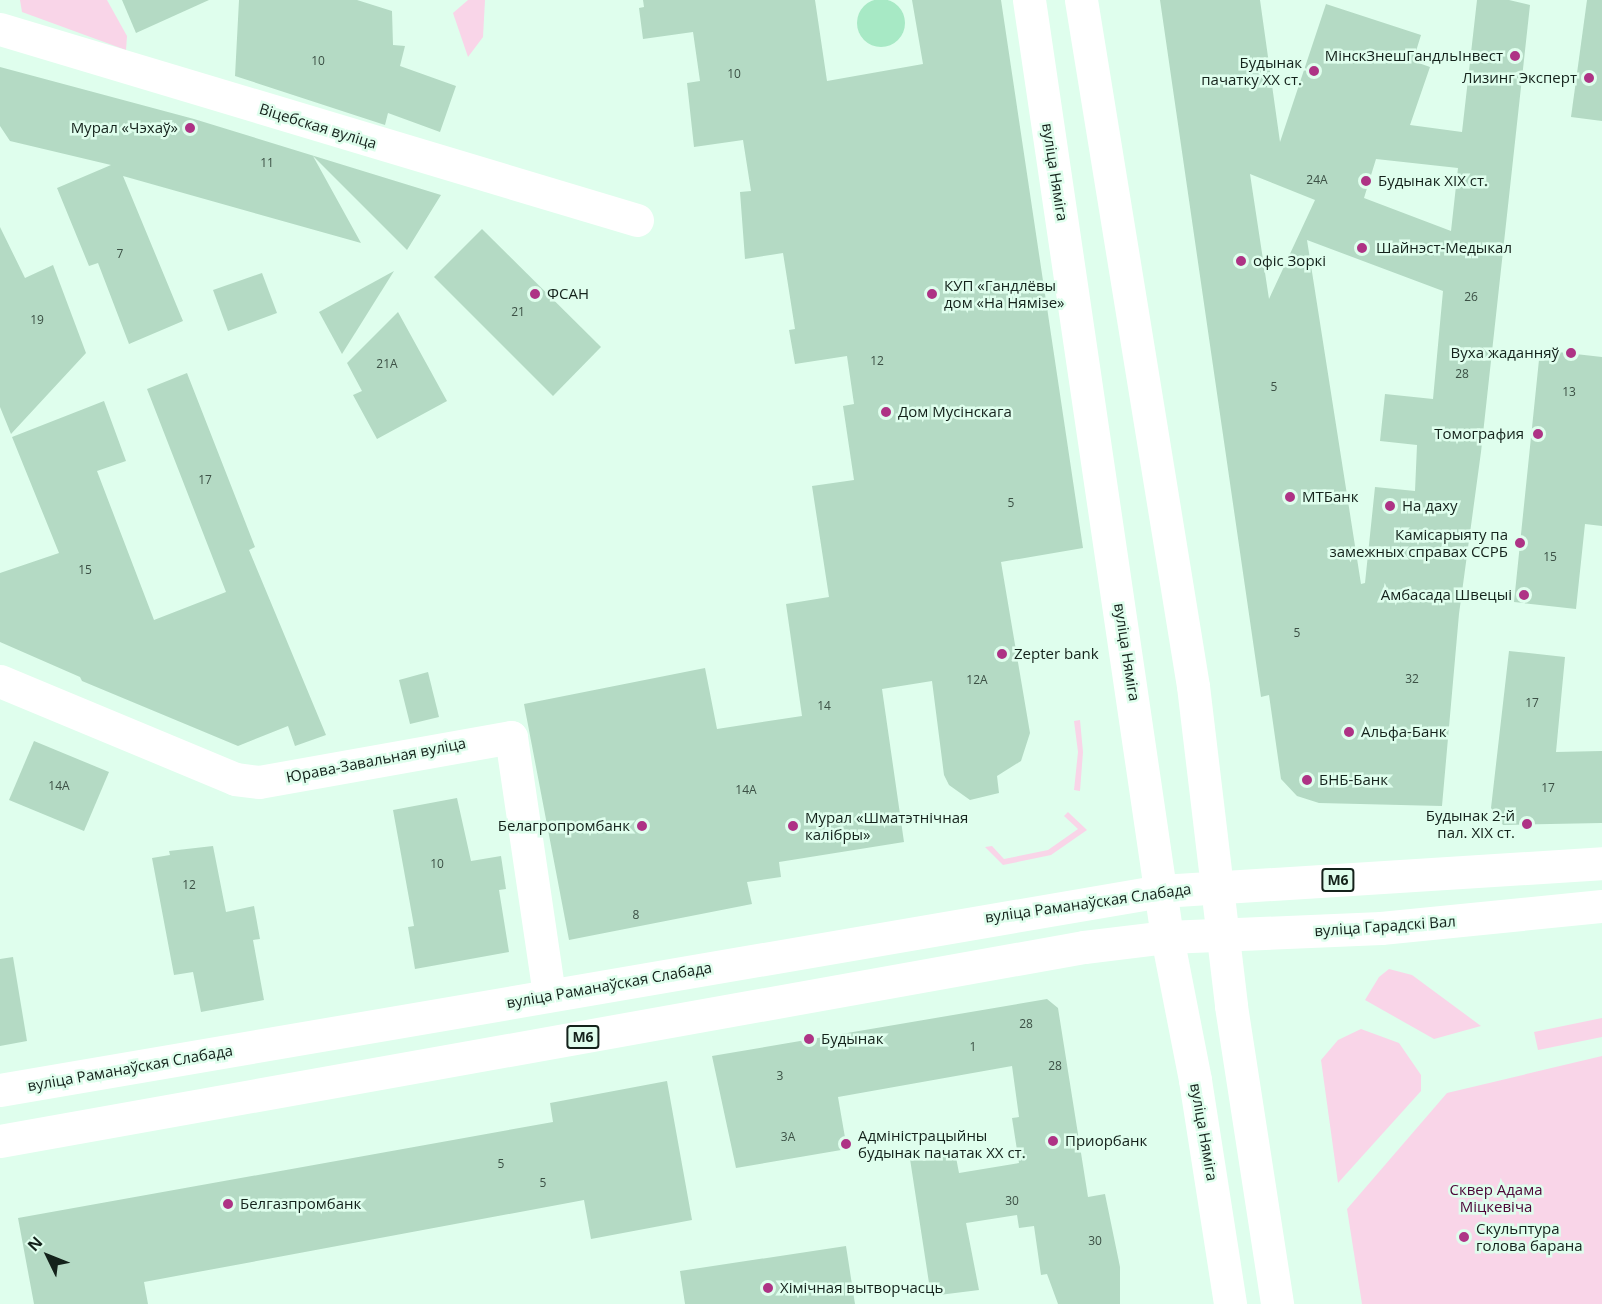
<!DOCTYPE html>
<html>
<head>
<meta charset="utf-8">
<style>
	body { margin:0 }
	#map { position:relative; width:1602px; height:1304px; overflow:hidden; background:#dffeed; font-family:"Open Sans",sans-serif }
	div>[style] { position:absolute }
	.green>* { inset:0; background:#f9d5e8 }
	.water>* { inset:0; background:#a7e9c5 }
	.round { border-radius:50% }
	.building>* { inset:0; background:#b4dac4 }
	.minor>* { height:33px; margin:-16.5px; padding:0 16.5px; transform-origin:16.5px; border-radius:16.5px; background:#fff }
	.primary>* { height:33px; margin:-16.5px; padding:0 16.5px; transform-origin:16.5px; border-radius:16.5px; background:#fff }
	.dots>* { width:16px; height:16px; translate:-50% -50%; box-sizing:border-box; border:3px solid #dffeed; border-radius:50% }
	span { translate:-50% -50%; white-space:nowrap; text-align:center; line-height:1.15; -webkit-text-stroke:5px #dffeed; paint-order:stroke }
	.number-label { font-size:12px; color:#3c5045 }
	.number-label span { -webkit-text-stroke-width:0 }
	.shield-label span { padding:2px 4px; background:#dffeed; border:2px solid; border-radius:4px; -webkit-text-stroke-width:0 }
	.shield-label { font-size:14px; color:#14221b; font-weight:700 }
	.poi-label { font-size:15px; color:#14221b }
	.right { translate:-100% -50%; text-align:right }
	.left { translate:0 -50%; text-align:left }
	.street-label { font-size:15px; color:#14221b }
	.park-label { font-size:15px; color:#4d0537 }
	.north { position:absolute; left:18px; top:1226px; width:60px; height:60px; -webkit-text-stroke:4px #dffeed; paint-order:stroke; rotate:313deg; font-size:16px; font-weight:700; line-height:24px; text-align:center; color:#14221b }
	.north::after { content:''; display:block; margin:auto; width:21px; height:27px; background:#14221b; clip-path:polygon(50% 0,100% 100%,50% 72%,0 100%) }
</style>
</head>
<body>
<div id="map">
	<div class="green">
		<i style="clip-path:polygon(20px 0,107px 0,127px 36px,126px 50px,22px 12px)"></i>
		<i style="clip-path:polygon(468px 0,485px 0,483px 37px,468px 57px,453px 13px)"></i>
		<i style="clip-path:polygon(1080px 720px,1083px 752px,1080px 791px,1074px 790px,1078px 752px,1074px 721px)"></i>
		<i style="clip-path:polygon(1068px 812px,1087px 830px,1051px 855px,1003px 865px,985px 847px,992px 846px,1004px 859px,1048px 850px,1078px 829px,1064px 816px)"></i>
		<i style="clip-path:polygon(1389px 969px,1412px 975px,1481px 1026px,1434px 1039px,1365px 1000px,1379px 977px)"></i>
		<i style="clip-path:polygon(1602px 1018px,1602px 1037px,1538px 1050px,1534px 1032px)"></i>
		<i style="clip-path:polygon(1361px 1029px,1399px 1043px,1421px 1075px,1421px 1091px,1338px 1183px,1321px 1060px,1338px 1040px)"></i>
		<i style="clip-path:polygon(1602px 1056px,1602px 1304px,1362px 1304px,1347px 1209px,1447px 1093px)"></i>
	</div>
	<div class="water">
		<i class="round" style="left:857px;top:-1px;width:48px;height:48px"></i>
	</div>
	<div class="building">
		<i style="clip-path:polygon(122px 0,209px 0,136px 33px)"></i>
		<i style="clip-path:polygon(239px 0,357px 0,392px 11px,393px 45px,405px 46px,400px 66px,456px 86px,440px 132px,388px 113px,385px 125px,235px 76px)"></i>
		<i style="clip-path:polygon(643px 0,815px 0,827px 81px,923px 64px,912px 0,1001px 0,1083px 548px,1001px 562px,1030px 733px,1021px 761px,997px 776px,999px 793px,970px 800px,949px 785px,944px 775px,932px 681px,882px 689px,904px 842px,779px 862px,781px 877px,747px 882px,752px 904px,569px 940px,524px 704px,705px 668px,717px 729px,802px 716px,786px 604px,829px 597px,812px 486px,854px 480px,843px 406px,854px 404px,847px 356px,795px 364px,789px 330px,795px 329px,783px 253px,745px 259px,740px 192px,751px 191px,743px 140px,694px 147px,687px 83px,700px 81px,693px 32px,643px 39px,639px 8px,644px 7px)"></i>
		<i style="clip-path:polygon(evenodd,1160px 0,1260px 0,1280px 142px,1326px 4px,1421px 35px,1413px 61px,1430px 67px,1410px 125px,1462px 132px,1477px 0,1509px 0,1530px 5px,1481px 452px,1459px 614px,1442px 806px,1319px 803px,1297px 796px,1281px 779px,1269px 695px,1261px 697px,1160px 0,1376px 159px,1458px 168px,1451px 231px,1364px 198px,1376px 159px,1160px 0,1250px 174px,1315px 200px,1269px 299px,1250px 174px,1160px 0,1307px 240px,1443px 291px,1433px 399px,1385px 394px,1380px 441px,1417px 445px,1415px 491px,1375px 487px,1365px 583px,1361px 584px,1307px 240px)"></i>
		<i style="clip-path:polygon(1587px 0,1602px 0,1602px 121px,1571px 117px)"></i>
		<i style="clip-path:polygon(0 67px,194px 119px,441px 195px,407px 250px,313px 156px,361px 243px,123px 176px,183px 321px,129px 344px,98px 263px,89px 266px,57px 188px,111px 165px,10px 141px,0 126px)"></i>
		<i style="clip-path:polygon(0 227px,25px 278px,53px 265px,86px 353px,11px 434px,0 407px)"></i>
		<i style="clip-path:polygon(482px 229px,601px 347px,553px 396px,434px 277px)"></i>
		<i style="clip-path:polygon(394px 271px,342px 354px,319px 312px)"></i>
		<i style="clip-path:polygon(262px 273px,277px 313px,228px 331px,213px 290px)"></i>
		<i style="clip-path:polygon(398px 312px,447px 401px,377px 439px,353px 395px,362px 391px,347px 363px)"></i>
		<i style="clip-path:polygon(1540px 350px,1602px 357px,1602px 526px,1585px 524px,1576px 609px,1514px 602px)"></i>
		<i style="clip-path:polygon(187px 373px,255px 547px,249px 550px,326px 735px,295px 746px,288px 726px,238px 746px,82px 681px,80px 677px,0 642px,0 573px,59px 553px,12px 437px,104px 401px,126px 461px,97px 471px,154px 620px,226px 592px,147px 389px)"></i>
		<i style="clip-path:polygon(1509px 651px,1565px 657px,1556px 752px,1602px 751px,1602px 823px,1503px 825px,1491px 808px)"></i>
		<i style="clip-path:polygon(428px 672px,439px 717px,410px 724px,399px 680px)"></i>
		<i style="clip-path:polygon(34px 741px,109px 772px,84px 831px,9px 800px)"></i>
		<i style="clip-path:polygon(457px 798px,471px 861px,501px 856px,506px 889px,499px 890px,509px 952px,415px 969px,408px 927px,414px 926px,393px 810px)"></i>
		<i style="clip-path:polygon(213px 846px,226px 912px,254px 906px,260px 939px,253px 940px,264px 1000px,201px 1012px,193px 972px,174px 975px,152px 858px,170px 855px,169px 851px)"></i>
		<i style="clip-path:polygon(13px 957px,27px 1041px,0 1046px,0 959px)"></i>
		<i style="clip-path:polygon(1047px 999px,1058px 1008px,1088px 1197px,1105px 1194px,1120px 1267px,1120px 1304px,1058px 1304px,1047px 1274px,1041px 1275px,1034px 1226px,1019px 1228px,1017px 1215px,966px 1223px,979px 1290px,931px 1296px,910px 1159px,955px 1152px,959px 1173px,1019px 1163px,1012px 1118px,1019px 1117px,1012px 1066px,838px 1097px,847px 1149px,736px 1168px,712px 1056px)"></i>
		<i style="clip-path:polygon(667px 1081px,692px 1220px,591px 1239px,584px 1200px,144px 1282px,148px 1304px,34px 1304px,18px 1218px,553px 1122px,550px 1103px)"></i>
		<i style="clip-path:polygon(846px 1246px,855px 1304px,685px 1304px,680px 1271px)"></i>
	</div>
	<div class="minor">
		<i style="left:0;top:29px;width:665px;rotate:16.69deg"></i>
		<i style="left:0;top:681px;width:255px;rotate:22.6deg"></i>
		<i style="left:235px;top:779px;width:24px;rotate:7deg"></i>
		<i style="left:259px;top:782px;width:256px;rotate:-10.1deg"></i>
		<i style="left:511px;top:737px;width:261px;rotate:81.6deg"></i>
	</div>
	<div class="primary">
		<i style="left:1029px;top:0;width:947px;rotate:81.62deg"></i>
		<i style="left:1167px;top:937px;width:146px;rotate:78.9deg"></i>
		<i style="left:1195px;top:1080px;width:227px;rotate:81.1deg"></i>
		<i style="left:1081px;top:0;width:695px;rotate:80.73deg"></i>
		<i style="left:1193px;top:686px;width:322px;rotate:83.2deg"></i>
		<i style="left:1231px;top:1006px;width:302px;rotate:81.2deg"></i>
		<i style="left:0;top:1090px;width:1178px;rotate:-9.73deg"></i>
		<i style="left:1161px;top:891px;width:442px;rotate:-3.6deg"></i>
		<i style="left:0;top:1141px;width:1101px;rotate:-10.15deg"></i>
		<i style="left:1084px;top:947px;width:84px;rotate:-6.9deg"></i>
		<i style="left:1167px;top:937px;width:214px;rotate:-2.4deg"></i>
		<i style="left:1381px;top:928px;width:222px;rotate:-5.7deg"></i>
	</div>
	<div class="dots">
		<i style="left:1515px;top:56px;background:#ae3385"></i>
		<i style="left:1314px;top:71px;background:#ae3385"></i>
		<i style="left:1589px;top:78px;background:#ae3385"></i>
		<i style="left:190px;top:128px;background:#ae3385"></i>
		<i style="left:1366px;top:181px;background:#ae3385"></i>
		<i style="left:1362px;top:248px;background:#ae3385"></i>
		<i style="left:1241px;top:261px;background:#ae3385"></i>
		<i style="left:535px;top:294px;background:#ae3385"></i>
		<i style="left:932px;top:294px;background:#ae3385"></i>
		<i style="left:1571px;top:353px;background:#ae3385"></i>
		<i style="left:886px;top:412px;background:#ae3385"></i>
		<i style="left:1538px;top:434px;background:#ae3385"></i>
		<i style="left:1290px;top:497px;background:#ae3385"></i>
		<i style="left:1390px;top:506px;background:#ae3385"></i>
		<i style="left:1520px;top:543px;background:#ae3385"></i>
		<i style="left:1524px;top:595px;background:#ae3385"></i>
		<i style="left:1002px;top:654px;background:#ae3385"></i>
		<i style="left:1349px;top:732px;background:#ae3385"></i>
		<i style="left:1307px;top:780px;background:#ae3385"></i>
		<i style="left:1527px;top:824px;background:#ae3385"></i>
		<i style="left:642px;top:826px;background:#ae3385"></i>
		<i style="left:793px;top:826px;background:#ae3385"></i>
		<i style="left:809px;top:1039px;background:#ae3385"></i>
		<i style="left:1053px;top:1141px;background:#ae3385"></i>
		<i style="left:846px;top:1144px;background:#ae3385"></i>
		<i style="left:228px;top:1204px;background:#ae3385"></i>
		<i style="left:1464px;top:1237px;background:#ae3385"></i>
		<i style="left:768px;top:1288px;background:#ae3385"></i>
	</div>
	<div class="number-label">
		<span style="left:318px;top:61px">10</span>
		<span style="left:734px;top:74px">10</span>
		<span style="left:267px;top:163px">11</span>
		<span style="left:1317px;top:180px">24А</span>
		<span style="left:120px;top:254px">7</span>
		<span style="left:1471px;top:297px">26</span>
		<span style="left:518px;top:312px">21</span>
		<span style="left:37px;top:320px">19</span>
		<span style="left:877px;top:361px">12</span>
		<span style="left:387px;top:364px">21А</span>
		<span style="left:1462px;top:374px">28</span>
		<span style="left:1274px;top:387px">5</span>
		<span style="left:1569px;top:392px">13</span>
		<span style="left:205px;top:480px">17</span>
		<span style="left:1011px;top:503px">5</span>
		<span style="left:1550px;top:557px">15</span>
		<span style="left:85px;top:570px">15</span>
		<span style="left:1297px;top:633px">5</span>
		<span style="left:1412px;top:679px">32</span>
		<span style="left:977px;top:680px">12А</span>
		<span style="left:1532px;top:703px">17</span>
		<span style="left:824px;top:706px">14</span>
		<span style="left:59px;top:786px">14А</span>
		<span style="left:1548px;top:788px">17</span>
		<span style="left:746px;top:790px">14А</span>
		<span style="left:437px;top:864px">10</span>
		<span style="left:189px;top:885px">12</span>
		<span style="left:636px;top:915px">8</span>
		<span style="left:1026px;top:1024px">28</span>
		<span style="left:973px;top:1047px">1</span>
		<span style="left:1055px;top:1066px">28</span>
		<span style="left:780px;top:1076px">3</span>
		<span style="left:788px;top:1137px">3А</span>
		<span style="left:501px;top:1164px">5</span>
		<span style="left:543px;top:1183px">5</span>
		<span style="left:1012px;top:1201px">30</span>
		<span style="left:1095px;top:1241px">30</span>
	</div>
	<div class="shield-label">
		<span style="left:1338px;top:880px">М6</span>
		<span style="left:583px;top:1037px">М6</span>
	</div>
	<div class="poi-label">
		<span class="right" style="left:1503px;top:56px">МінскЗнешГандльІнвест</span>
		<span class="right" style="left:1302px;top:71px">Будынак<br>пачатку XX ст.</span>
		<span class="right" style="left:1577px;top:78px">Лизинг Эксперт</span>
		<span class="right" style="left:178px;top:128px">Мурал «Чэхаў»</span>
		<span class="left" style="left:1378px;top:181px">Будынак XIX ст.</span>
		<span class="left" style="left:1376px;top:248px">Шайнэст-Медыкал</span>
		<span class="left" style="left:1253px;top:261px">офіс Зоркі</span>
		<span class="left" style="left:944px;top:294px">КУП «Гандлёвы<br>дом «На Нямізе»</span>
		<span class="left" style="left:547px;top:294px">ФСАН</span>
		<span class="right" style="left:1559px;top:353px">Вуха жаданняў</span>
		<span class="left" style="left:898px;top:412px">Дом Мусінскага</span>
		<span class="right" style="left:1524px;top:434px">Томография</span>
		<span class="left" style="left:1302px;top:497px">МТБанк</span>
		<span class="left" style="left:1402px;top:506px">На даху</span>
		<span class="right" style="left:1508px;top:543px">Камісарыяту па<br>замежных справах ССРБ</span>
		<span class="right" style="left:1512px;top:595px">Амбасада Швецыі</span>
		<span class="left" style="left:1014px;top:654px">Zepter bank</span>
		<span class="left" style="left:1361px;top:732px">Альфа-Банк</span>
		<span class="left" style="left:1319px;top:780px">БНБ-Банк</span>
		<span class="right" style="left:1515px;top:824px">Будынак 2-й<br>пал. ХІХ ст.</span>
		<span class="left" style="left:805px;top:826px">Мурал «Шматэтнічная<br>калібры»</span>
		<span class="right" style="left:630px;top:826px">Белагропромбанк</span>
		<span class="left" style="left:821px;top:1039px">Будынак</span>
		<span class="left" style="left:858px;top:1144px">Адміністрацыйны<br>будынак пачатак XX ст.</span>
		<span class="left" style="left:1065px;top:1141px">Приорбанк</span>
		<span class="left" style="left:240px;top:1204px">Белгазпромбанк</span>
		<span class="left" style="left:1476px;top:1237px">Скульптура<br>голова барана</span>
		<span class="left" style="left:780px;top:1288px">Хімічная вытворчасць</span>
	</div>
	<div class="street-label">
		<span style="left:318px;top:126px;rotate:17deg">Віцебская вуліца</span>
		<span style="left:1055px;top:172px;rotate:81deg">вуліца Няміга</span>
		<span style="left:1127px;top:652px;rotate:81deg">вуліца Няміга</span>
		<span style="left:376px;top:760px;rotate:-11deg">Юрава-Завальная вуліца</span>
		<span style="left:1088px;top:903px;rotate:-8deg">вуліца Раманаўская Слабада</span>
		<span style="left:1385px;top:926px;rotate:-4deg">вуліца Гарадскі Вал</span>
		<span style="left:609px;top:985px;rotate:-10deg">вуліца Раманаўская Слабада</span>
		<span style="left:130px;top:1068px;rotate:-10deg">вуліца Раманаўская Слабада</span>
		<span style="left:1204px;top:1132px;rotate:80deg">вуліца Няміга</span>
	</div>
	<div class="park-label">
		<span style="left:1496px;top:1198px">Сквер Адама<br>Міцкевіча</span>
	</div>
	<div class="north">N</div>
</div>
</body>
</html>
